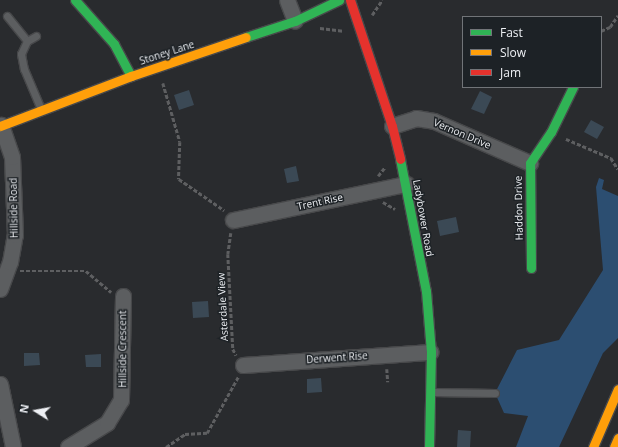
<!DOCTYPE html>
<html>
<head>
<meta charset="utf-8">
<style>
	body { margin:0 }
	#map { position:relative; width:618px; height:447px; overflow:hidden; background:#292b2e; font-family:"Open Sans",sans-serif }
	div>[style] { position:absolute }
	.green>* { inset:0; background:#2c4e71 }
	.building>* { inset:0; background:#3b4955 }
	.path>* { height:2.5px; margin-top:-1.25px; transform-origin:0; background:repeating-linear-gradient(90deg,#5e5f61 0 4px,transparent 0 6px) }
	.roads { filter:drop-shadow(1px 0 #47484a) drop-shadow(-1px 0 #47484a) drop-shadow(0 1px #47484a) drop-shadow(0 -1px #47484a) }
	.lane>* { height:7px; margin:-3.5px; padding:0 3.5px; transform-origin:3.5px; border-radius:3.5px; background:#5c5e60 }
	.street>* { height:15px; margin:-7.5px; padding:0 7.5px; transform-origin:7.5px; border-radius:7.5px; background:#5c5e60 }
	.fast>* { height:9px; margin:-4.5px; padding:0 4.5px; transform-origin:4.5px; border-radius:4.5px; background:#30b455 }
	.slow>* { height:9px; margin:-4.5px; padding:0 4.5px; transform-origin:4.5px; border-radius:4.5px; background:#ff9f0a }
	.jam>* { height:9px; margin:-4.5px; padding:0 4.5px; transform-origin:4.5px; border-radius:4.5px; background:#e5322d }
	span { translate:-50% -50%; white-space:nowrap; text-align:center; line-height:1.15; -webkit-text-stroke:3px #1d2226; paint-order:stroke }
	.street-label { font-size:10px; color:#eef0f4 }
	.legend { position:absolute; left:462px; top:16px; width:140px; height:72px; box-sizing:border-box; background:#1d2226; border:1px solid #717478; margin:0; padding:5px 7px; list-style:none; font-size:12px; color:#eef0f4 }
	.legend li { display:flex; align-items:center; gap:8px; height:20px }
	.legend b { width:20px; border:1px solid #717478 }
	.north { position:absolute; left:16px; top:391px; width:40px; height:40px; -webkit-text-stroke:3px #1d2226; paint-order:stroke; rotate:281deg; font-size:11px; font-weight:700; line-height:16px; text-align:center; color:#eef0f4 }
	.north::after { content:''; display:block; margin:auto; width:14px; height:18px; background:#eef0f4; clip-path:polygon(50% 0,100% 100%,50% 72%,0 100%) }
</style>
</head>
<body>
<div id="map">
	<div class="green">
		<i style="clip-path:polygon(599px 178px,604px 180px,602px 189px,618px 196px,618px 338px,603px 353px,559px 447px,516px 447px,528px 416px,504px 413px,495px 393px,517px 350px,559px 340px,603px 270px,596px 187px)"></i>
	</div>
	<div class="building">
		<i style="clip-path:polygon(189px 90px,194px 105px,179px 110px,174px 95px)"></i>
		<i style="clip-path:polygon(480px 91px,492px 97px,484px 114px,471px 109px)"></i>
		<i style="clip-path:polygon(591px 120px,604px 127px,597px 139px,584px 132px)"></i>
		<i style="clip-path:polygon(296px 166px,299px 181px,287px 183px,284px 169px)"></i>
		<i style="clip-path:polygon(456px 217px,459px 232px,440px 236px,437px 221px)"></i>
		<i style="clip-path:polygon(208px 301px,209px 317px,193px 318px,192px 302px)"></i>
		<i style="clip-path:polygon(24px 353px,39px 353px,40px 365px,24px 366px)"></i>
		<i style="clip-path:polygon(101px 354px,101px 367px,86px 367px,85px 355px)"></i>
		<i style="clip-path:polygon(321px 378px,322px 392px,307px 393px,307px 379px)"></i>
		<i style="clip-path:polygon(458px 430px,471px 431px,470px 447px,457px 447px)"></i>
	</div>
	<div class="path">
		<i style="left:372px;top:15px;width:18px;rotate:-56deg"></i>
		<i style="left:320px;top:28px;width:23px;rotate:7deg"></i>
		<i style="left:601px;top:31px;width:10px;rotate:-24deg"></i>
		<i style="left:610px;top:27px;width:14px;rotate:-56deg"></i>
		<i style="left:163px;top:83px;width:61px;rotate:73.9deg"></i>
		<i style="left:180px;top:142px;width:37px;rotate:92deg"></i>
		<i style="left:179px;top:179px;width:55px;rotate:34.6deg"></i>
		<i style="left:566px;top:139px;width:49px;rotate:22.9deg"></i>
		<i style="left:611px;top:158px;width:13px;rotate:58deg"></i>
		<i style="left:378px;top:176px;width:11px;rotate:-52deg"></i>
		<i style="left:383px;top:202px;width:14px;rotate:30deg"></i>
		<i style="left:231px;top:233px;width:21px;rotate:98deg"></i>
		<i style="left:228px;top:254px;width:95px;rotate:87deg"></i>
		<i style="left:233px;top:349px;width:7px;rotate:63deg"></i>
		<i style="left:20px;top:271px;width:66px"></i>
		<i style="left:86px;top:271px;width:33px;rotate:40deg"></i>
		<i style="left:387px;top:369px;width:13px;rotate:86deg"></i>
		<i style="left:166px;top:447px;width:23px;rotate:-34deg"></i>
		<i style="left:185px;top:434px;width:22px;rotate:-3deg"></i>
		<i style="left:207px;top:433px;width:64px;rotate:-61deg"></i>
	</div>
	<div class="roads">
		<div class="lane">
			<i style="left:7px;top:16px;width:32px;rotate:51deg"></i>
			<i style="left:36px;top:36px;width:10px;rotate:151deg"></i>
			<i style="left:27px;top:41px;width:14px;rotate:115deg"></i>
			<i style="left:21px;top:54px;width:15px;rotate:79deg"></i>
			<i style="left:24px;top:69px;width:43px;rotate:67deg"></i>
			<i style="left:432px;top:392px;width:63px;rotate:0.9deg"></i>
		</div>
		<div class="street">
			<i style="left:287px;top:0;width:22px;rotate:69deg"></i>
			<i style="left:392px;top:126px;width:25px;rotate:-18deg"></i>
			<i style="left:416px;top:118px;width:18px;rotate:9deg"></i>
			<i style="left:434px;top:121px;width:105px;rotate:23.6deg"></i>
			<i style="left:233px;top:220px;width:177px;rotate:-11.8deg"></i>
			<i style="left:0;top:289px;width:29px;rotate:-70deg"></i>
			<i style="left:10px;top:262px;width:27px;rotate:-80deg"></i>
			<i style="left:15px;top:235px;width:78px;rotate:-92.2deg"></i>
			<i style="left:12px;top:157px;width:34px;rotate:-109deg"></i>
			<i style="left:243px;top:365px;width:188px;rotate:-4deg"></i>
			<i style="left:0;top:384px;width:64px;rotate:78.3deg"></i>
			<i style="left:68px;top:447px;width:46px;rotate:-31.6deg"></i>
			<i style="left:107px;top:423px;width:27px;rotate:-59deg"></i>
			<i style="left:121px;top:400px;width:104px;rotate:-88.9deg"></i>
		</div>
		<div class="fast">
			<i style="left:75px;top:0;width:59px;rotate:48.4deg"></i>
			<i style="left:114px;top:44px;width:36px;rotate:62deg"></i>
			<i style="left:246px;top:37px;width:52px;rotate:-18.1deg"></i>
			<i style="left:295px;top:21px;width:49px;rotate:-25.5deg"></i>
			<i style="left:400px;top:159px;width:135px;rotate:78.9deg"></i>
			<i style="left:426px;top:291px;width:61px;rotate:85.3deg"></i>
			<i style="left:431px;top:352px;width:95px;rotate:91.2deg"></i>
			<i style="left:531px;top:268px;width:105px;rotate:-90.5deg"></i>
			<i style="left:530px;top:163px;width:37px;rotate:-56deg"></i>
			<i style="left:551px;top:132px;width:50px;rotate:-63.9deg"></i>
		</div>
		<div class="slow">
			<i style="left:0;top:126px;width:140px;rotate:-20.9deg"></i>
			<i style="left:131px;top:76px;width:121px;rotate:-18.7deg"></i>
			<i style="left:593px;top:447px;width:63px;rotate:-66.7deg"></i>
			<i style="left:614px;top:447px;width:10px;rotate:-66deg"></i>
		</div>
		<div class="jam">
			<i style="left:350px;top:0;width:133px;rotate:71.6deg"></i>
			<i style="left:392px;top:126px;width:34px;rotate:76deg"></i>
		</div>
	</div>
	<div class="street-label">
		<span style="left:167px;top:53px;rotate:-18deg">Stoney Lane</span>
		<span style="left:462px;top:134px;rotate:23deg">Vernon Drive</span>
		<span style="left:320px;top:202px;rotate:-12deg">Trent Rise</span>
		<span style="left:14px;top:208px;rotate:-91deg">Hillside Road</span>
		<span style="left:519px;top:208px;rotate:-91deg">Haddon Drive</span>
		<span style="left:423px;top:218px;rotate:80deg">Ladybower Road</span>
		<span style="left:223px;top:307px;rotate:-93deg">Asterdale View</span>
		<span style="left:123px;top:349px;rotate:-90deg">Hillside Crescent</span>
		<span style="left:337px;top:358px;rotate:-4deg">Derwent Rise</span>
	</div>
	<ul class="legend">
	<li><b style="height:5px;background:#30b455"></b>Fast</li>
	<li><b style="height:5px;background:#ff9f0a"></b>Slow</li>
	<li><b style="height:5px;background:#e5322d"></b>Jam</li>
	</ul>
	<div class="north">N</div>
</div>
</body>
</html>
